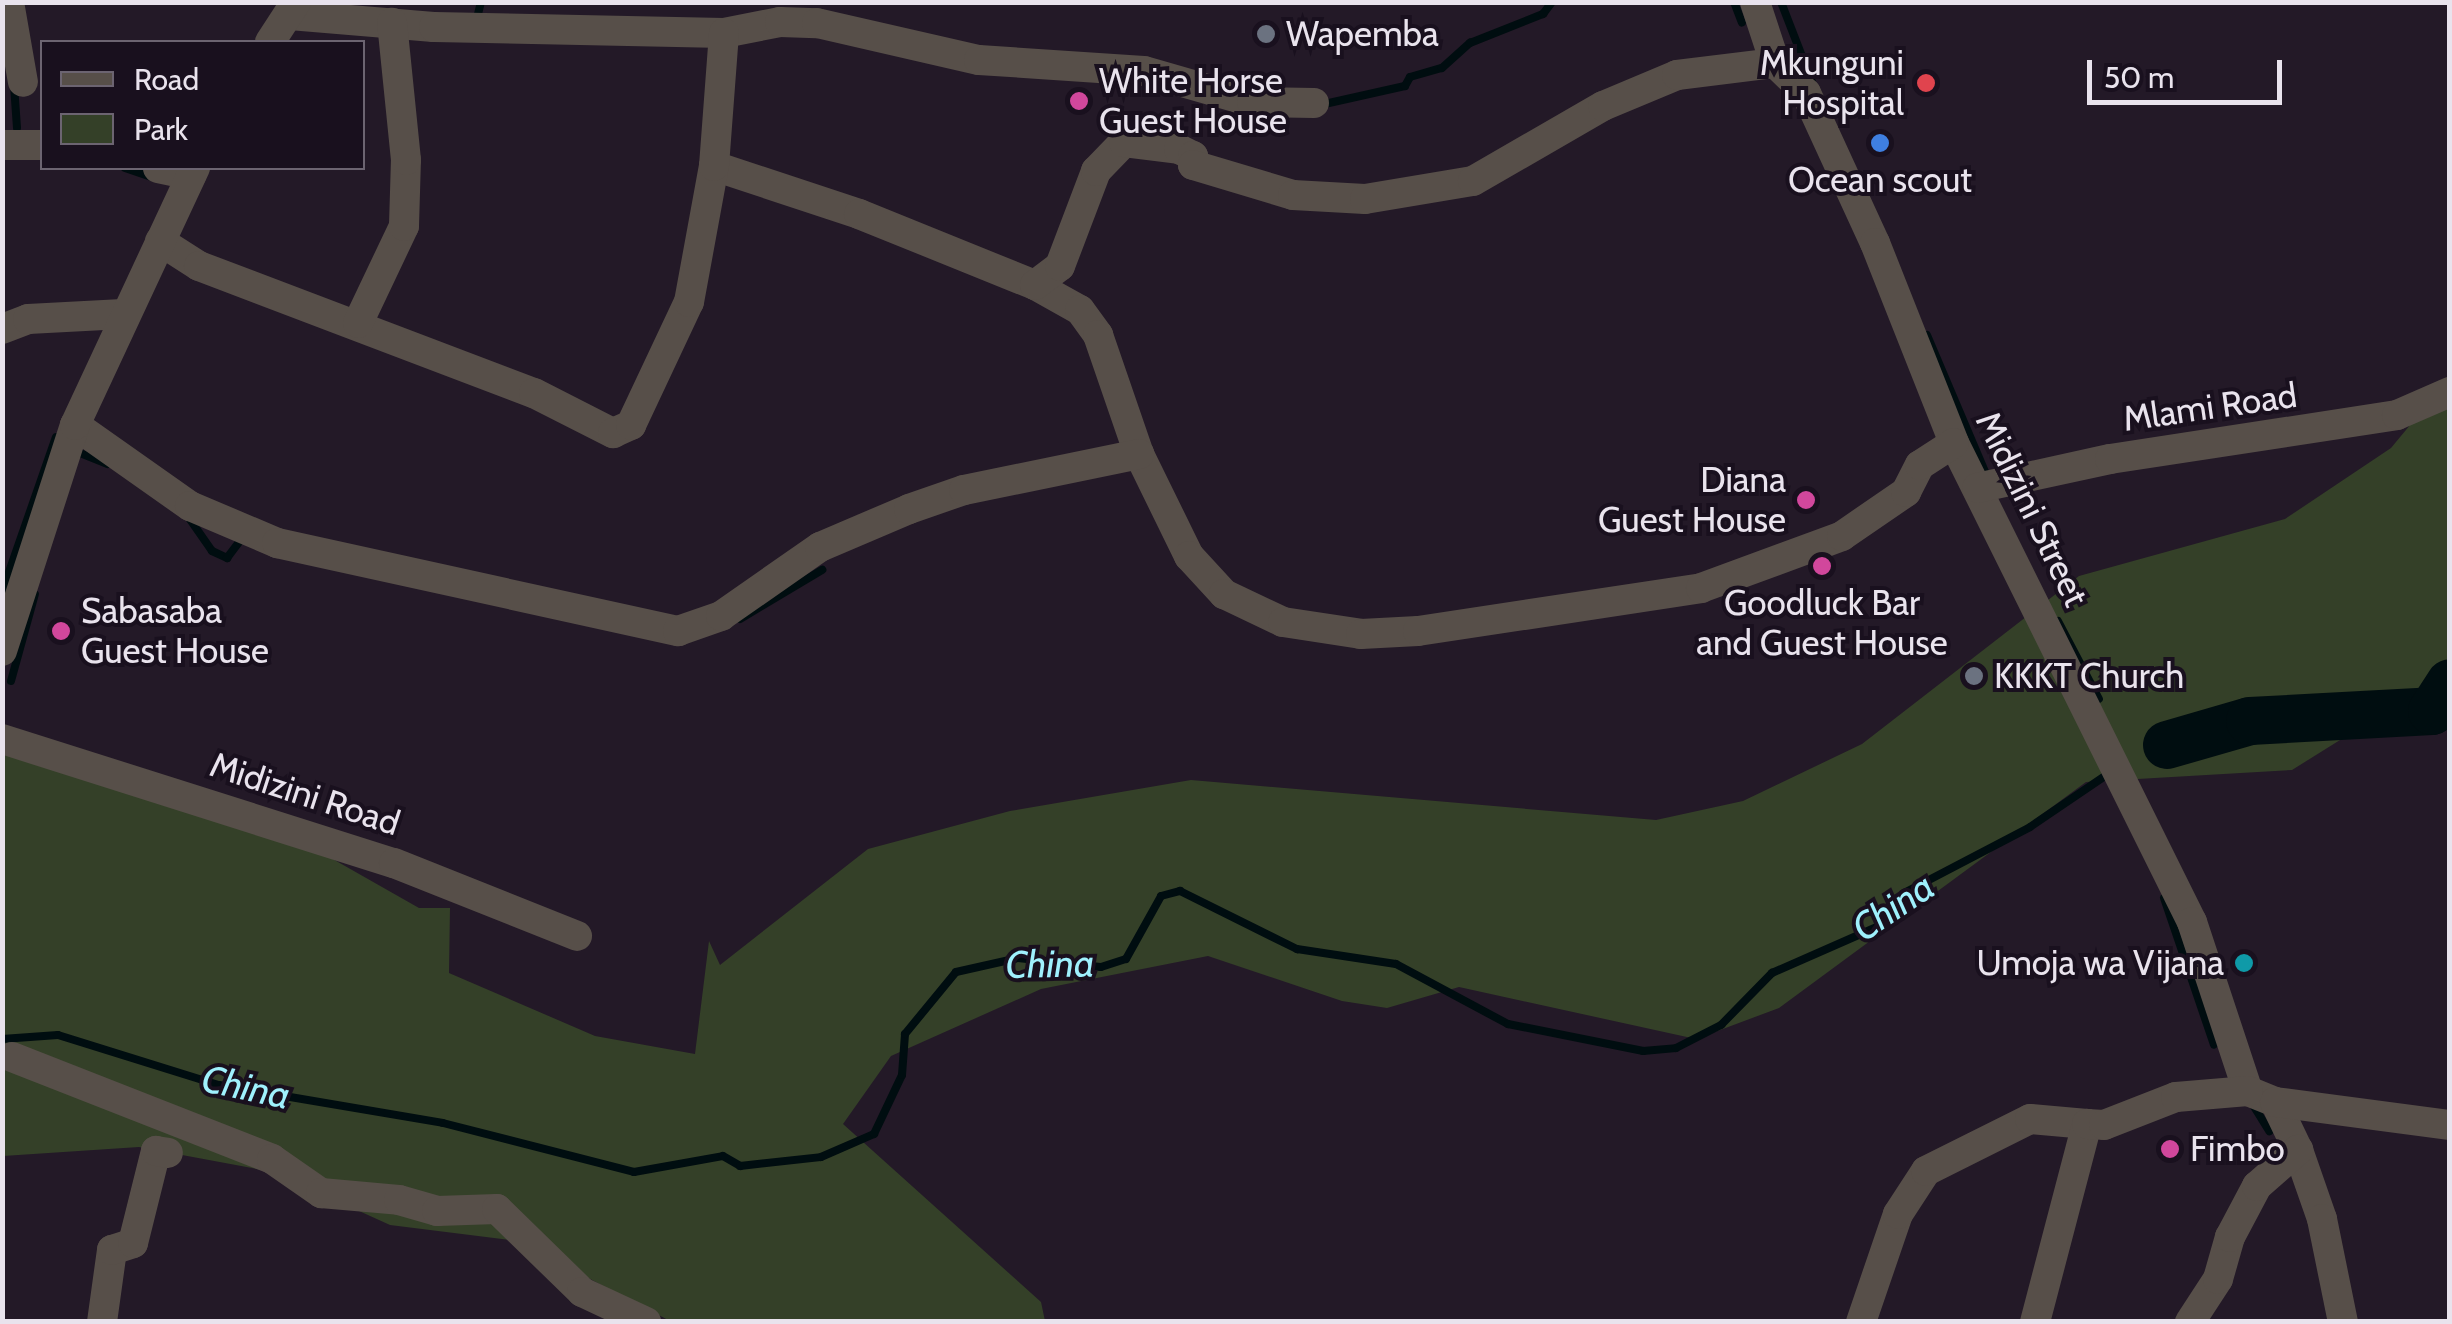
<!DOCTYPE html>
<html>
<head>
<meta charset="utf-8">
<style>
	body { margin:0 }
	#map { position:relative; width:2452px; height:1324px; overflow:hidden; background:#231927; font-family:Cabin,sans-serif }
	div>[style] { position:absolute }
	.green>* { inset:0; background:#344028 }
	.stream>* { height:8px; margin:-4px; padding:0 4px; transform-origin:4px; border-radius:4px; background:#000d10 }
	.river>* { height:48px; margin:-24px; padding:0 24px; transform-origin:24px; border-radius:24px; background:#000d10 }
	.minor>* { height:30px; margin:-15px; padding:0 15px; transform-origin:15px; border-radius:15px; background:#574f49 }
	.dots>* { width:28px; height:28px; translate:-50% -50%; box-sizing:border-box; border:5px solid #19101e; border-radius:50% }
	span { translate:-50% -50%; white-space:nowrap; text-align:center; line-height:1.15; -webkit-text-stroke:8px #19101e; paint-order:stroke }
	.poi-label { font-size:35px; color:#e9e3ed }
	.left { translate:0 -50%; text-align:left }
	.right { translate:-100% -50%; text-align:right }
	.street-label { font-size:35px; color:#e9e3ed }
	.water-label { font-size:38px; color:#9ff1fd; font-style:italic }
	.frame { position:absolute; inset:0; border:5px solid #e9e3ed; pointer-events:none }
	.legend { position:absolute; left:40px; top:40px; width:325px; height:130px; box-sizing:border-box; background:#19101e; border:2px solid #6c6471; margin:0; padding:12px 18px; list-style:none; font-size:30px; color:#e9e3ed }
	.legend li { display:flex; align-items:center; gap:20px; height:50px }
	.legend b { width:50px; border:2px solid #6c6471 }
	.scale { position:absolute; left:2087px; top:60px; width:195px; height:45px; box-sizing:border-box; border:5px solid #e9e3ed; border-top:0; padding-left:12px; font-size:30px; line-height:35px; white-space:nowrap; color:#e9e3ed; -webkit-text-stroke:8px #19101e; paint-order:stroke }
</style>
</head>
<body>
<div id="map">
	<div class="green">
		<i style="clip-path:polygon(2449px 378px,2449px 672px,2292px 770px,2086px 782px,1779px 1008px,1696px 1039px,1459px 987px,1387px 1008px,1342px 1001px,1208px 956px,1041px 989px,891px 1056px,843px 1124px,1041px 1302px,1045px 1321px,670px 1321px,518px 1241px,390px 1225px,273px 1172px,139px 1147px,3px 1156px,2px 730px,301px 841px,419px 908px,450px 908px,449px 973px,595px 1036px,695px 1054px,709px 941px,720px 965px,868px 849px,1010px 811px,1191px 780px,1656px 820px,1743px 801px,1862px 744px,2079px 576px,2285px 519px,2391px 448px)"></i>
	</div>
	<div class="stream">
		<i style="left:1734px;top:2px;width:22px;rotate:69deg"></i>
		<i style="left:1781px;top:2px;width:86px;rotate:68.8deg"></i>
		<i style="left:477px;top:18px;width:16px;rotate:-76deg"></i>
		<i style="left:14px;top:85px;width:43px;rotate:86deg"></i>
		<i style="left:1320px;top:105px;width:87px;rotate:-12.6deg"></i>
		<i style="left:1405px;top:86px;width:10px;rotate:-61deg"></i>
		<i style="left:1410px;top:77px;width:33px;rotate:-16deg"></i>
		<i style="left:1442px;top:68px;width:38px;rotate:-42deg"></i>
		<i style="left:1470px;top:43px;width:79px;rotate:-21.7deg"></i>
		<i style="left:1543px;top:14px;width:15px;rotate:-53deg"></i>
		<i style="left:125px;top:168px;width:31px;rotate:19deg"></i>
		<i style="left:1927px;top:335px;width:156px;rotate:67deg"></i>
		<i style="left:75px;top:451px;width:35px;rotate:22deg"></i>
		<i style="left:189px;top:518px;width:40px;rotate:55.1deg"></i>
		<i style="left:212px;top:551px;width:17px;rotate:25deg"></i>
		<i style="left:227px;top:558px;width:25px;rotate:-53deg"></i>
		<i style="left:2px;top:592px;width:164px;rotate:-70.8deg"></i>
		<i style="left:740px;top:619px;width:96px;rotate:-30.9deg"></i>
		<i style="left:2058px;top:621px;width:88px;rotate:62.3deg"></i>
		<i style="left:11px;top:681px;width:90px;rotate:-74.6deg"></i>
		<i style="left:2164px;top:898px;width:155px;rotate:71.2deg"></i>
		<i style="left:2px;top:1039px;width:56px;rotate:-4.1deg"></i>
		<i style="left:58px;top:1035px;width:169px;rotate:17.3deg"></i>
		<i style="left:219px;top:1085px;width:227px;rotate:9.6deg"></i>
		<i style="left:443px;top:1123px;width:197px;rotate:14.4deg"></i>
		<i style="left:634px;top:1172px;width:90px;rotate:-10.2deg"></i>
		<i style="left:723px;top:1156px;width:20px;rotate:30deg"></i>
		<i style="left:740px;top:1166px;width:81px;rotate:-6.3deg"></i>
		<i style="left:821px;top:1157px;width:58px;rotate:-23.5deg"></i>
		<i style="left:874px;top:1134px;width:65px;rotate:-64.6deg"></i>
		<i style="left:902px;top:1075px;width:41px;rotate:-85.8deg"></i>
		<i style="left:905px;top:1034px;width:80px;rotate:-50.6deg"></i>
		<i style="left:956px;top:972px;width:64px;rotate:-12.7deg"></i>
		<i style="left:1018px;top:958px;width:83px;rotate:6.2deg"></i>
		<i style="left:1101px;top:967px;width:26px;rotate:-18deg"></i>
		<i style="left:1126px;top:959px;width:72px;rotate:-60.9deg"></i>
		<i style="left:1161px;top:896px;width:20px;rotate:-15deg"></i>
		<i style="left:1180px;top:891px;width:131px;rotate:26.4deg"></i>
		<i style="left:1297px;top:949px;width:100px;rotate:8.6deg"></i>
		<i style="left:1396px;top:964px;width:127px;rotate:28.2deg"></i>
		<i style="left:1508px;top:1024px;width:138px;rotate:11.3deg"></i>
		<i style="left:1643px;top:1051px;width:33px;rotate:-5deg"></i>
		<i style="left:1676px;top:1048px;width:51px;rotate:-27.1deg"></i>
		<i style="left:1721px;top:1025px;width:73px;rotate:-45.6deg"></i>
		<i style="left:1772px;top:973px;width:115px;rotate:-23.7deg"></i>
		<i style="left:1877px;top:927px;width:43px;rotate:-51.5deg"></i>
		<i style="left:1904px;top:893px;width:142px;rotate:-27.6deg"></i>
		<i style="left:2030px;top:827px;width:98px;rotate:-34.2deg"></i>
		<i style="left:2253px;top:1105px;width:31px;rotate:58deg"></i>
	</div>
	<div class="river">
		<i style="left:2167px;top:745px;width:86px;rotate:-16.1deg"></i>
		<i style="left:2250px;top:721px;width:182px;rotate:-3.1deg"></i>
		<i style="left:2432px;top:711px;width:33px;rotate:-57deg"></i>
	</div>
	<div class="minor">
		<i style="left:9px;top:2px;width:81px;rotate:80.1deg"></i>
		<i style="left:1755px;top:2px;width:64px;rotate:71.8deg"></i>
		<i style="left:1775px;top:63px;width:43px;rotate:44.1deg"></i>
		<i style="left:1806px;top:93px;width:165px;rotate:65.3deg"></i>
		<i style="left:1875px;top:243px;width:215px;rotate:68.4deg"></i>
		<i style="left:1954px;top:443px;width:535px;rotate:63.58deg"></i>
		<i style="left:2192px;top:922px;width:178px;rotate:71.7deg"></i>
		<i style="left:2248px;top:1091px;width:29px;rotate:22deg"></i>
		<i style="left:2275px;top:1102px;width:53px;rotate:64.4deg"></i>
		<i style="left:2298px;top:1150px;width:73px;rotate:70.8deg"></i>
		<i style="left:2322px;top:1219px;width:105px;rotate:78.5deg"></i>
		<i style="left:290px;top:15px;width:144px;rotate:4.8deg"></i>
		<i style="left:434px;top:27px;width:290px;rotate:1.2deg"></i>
		<i style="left:724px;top:33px;width:57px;rotate:-11.1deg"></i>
		<i style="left:780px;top:22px;width:37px;rotate:2deg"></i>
		<i style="left:817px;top:23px;width:166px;rotate:12.9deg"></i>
		<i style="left:979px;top:60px;width:165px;rotate:3.8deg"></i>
		<i style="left:1144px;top:71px;width:112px;rotate:16deg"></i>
		<i style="left:1252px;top:102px;width:62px;rotate:0.9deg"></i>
		<i style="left:270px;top:42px;width:48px;rotate:-57deg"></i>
		<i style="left:2px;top:145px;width:40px"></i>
		<i style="left:714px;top:166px;width:153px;rotate:18.3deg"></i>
		<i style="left:859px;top:214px;width:190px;rotate:22deg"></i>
		<i style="left:1035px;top:285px;width:51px;rotate:29.1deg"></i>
		<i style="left:1080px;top:310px;width:31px;rotate:54deg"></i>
		<i style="left:1098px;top:335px;width:126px;rotate:71deg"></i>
		<i style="left:1139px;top:454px;width:114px;rotate:63.9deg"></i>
		<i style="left:1189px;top:556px;width:52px;rotate:47.4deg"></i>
		<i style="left:1224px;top:594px;width:65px;rotate:25.4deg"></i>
		<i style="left:1283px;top:622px;width:79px;rotate:8.7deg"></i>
		<i style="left:1361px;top:634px;width:57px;rotate:-3deg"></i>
		<i style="left:1418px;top:631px;width:286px;rotate:-8.6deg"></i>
		<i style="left:1701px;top:588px;width:150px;rotate:-20.2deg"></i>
		<i style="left:1842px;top:536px;width:78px;rotate:-34.5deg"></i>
		<i style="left:1906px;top:492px;width:30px;rotate:-63deg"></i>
		<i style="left:1920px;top:465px;width:40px;rotate:-32.9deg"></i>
		<i style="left:158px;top:168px;width:34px;rotate:12deg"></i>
		<i style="left:160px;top:241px;width:46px;rotate:32.7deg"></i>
		<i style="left:199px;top:266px;width:358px;rotate:20.8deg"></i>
		<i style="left:534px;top:393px;width:89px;rotate:26.9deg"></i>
		<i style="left:613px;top:433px;width:20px;rotate:-24deg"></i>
		<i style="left:631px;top:425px;width:136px;rotate:-64.8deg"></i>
		<i style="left:689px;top:302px;width:138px;rotate:-79.6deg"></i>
		<i style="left:714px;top:166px;width:133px;rotate:-85.7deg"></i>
		<i style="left:1035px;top:285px;width:31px;rotate:-37deg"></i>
		<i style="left:1060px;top:266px;width:102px;rotate:-69.2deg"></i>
		<i style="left:1096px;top:171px;width:40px;rotate:-46deg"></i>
		<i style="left:1124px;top:142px;width:55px;rotate:7.3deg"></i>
		<i style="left:1179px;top:149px;width:16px;rotate:27deg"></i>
		<i style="left:1193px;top:156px;width:9px;rotate:90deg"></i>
		<i style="left:1193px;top:165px;width:104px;rotate:16.7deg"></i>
		<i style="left:1293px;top:195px;width:72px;rotate:3.2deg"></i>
		<i style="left:1365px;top:199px;width:109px;rotate:-9.5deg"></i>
		<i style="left:1473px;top:181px;width:150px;rotate:-30deg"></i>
		<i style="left:1603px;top:106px;width:80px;rotate:-22.7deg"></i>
		<i style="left:1677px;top:75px;width:99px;rotate:-7deg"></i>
		<i style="left:358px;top:323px;width:107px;rotate:-64.6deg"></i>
		<i style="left:404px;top:226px;width:66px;rotate:-88.3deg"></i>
		<i style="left:406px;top:160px;width:138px;rotate:-95.8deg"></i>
		<i style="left:2px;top:329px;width:28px;rotate:-21deg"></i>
		<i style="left:28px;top:319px;width:95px;rotate:-3deg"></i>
		<i style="left:75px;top:425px;width:141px;rotate:35.2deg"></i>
		<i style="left:190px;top:506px;width:95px;rotate:23deg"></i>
		<i style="left:277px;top:543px;width:411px;rotate:12.4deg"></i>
		<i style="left:678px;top:631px;width:46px;rotate:-19.2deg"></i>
		<i style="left:721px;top:616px;width:121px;rotate:-34.9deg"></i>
		<i style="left:820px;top:547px;width:97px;rotate:-23.1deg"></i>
		<i style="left:909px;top:509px;width:58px;rotate:-19.1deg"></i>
		<i style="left:964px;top:490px;width:179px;rotate:-11.6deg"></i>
		<i style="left:1977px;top:488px;width:136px;rotate:-12.3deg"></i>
		<i style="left:2110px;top:459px;width:290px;rotate:-8.7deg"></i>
		<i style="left:2397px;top:415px;width:58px;rotate:-23.5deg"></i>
		<i style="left:2px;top:651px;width:237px;rotate:-72.1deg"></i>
		<i style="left:75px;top:425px;width:284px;rotate:-65deg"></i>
		<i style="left:2px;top:739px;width:411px;rotate:17.6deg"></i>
		<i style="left:394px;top:863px;width:197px;rotate:21.7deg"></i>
		<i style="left:12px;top:1057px;width:279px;rotate:21.4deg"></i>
		<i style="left:272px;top:1159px;width:60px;rotate:34.8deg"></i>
		<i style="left:321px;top:1193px;width:78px;rotate:5.1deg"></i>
		<i style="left:399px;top:1200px;width:40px;rotate:16deg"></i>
		<i style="left:437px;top:1211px;width:60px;rotate:-1.9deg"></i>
		<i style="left:497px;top:1209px;width:119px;rotate:44.3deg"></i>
		<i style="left:582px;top:1292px;width:71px;rotate:25.1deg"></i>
		<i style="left:2275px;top:1102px;width:177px;rotate:7.5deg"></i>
		<i style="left:102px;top:1322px;width:73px;rotate:-82.1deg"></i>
		<i style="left:112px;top:1250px;width:22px;rotate:-18deg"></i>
		<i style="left:133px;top:1243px;width:95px;rotate:-76deg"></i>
		<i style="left:156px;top:1151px;width:12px;rotate:9deg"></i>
		<i style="left:1861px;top:1322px;width:114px;rotate:-71.1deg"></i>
		<i style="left:1898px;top:1214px;width:51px;rotate:-56.9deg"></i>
		<i style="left:1926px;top:1171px;width:116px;rotate:-26.6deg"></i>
		<i style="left:2030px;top:1119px;width:57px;rotate:5deg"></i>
		<i style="left:2035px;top:1322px;width:205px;rotate:-75.3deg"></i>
		<i style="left:2087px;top:1124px;width:17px;rotate:3deg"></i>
		<i style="left:2104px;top:1125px;width:77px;rotate:-21.3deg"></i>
		<i style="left:2176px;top:1097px;width:72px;rotate:-4.8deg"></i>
		<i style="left:2190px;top:1322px;width:51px;rotate:-56.9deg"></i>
		<i style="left:2218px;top:1279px;width:44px;rotate:-74.1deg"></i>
		<i style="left:2230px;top:1237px;width:58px;rotate:-62.1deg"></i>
		<i style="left:2257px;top:1186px;width:55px;rotate:-41.3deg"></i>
	</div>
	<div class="dots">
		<i style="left:1266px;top:34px;background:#6b7280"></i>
		<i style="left:1926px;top:83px;background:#e0444e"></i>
		<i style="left:1079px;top:101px;background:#d1479c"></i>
		<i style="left:1880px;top:143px;background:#3f7fe0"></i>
		<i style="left:1806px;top:500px;background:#d1479c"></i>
		<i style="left:1822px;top:566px;background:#d1479c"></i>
		<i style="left:61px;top:631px;background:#d1479c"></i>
		<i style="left:1974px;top:676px;background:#6b7280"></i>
		<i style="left:2244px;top:963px;background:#0f9aa8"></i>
		<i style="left:2170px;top:1149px;background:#d1479c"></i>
	</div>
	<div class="poi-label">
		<span class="left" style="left:1286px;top:34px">Wapemba</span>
		<span class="right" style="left:1904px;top:83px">Mkunguni<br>Hospital</span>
		<span class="left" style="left:1099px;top:101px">White Horse<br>Guest House</span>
		<span style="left:1880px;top:180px">Ocean scout</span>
		<span class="right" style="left:1786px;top:500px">Diana<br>Guest House</span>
		<span style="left:1822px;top:623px">Goodluck Bar<br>and Guest House</span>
		<span class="left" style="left:81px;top:631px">Sabasaba<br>Guest House</span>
		<span class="left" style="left:1994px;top:676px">KKKT Church</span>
		<span class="right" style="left:2224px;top:963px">Umoja wa Vijana</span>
		<span class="left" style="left:2190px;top:1149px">Fimbo</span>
	</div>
	<div class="street-label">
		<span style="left:2210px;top:407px;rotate:-8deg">Mlami Road</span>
		<span style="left:2032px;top:509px;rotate:64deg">Midizini Street</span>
		<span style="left:305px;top:794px;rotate:18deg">Midizini Road</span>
	</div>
	<div class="water-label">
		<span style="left:1893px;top:907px;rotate:-34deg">China</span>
		<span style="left:1050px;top:964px;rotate:-1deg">China</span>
		<span style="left:246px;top:1087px;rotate:12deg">China</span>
	</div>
	<div class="frame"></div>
	<ul class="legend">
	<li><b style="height:12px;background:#574f49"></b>Road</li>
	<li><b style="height:28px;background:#344028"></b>Park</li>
	</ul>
	<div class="scale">50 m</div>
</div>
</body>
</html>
